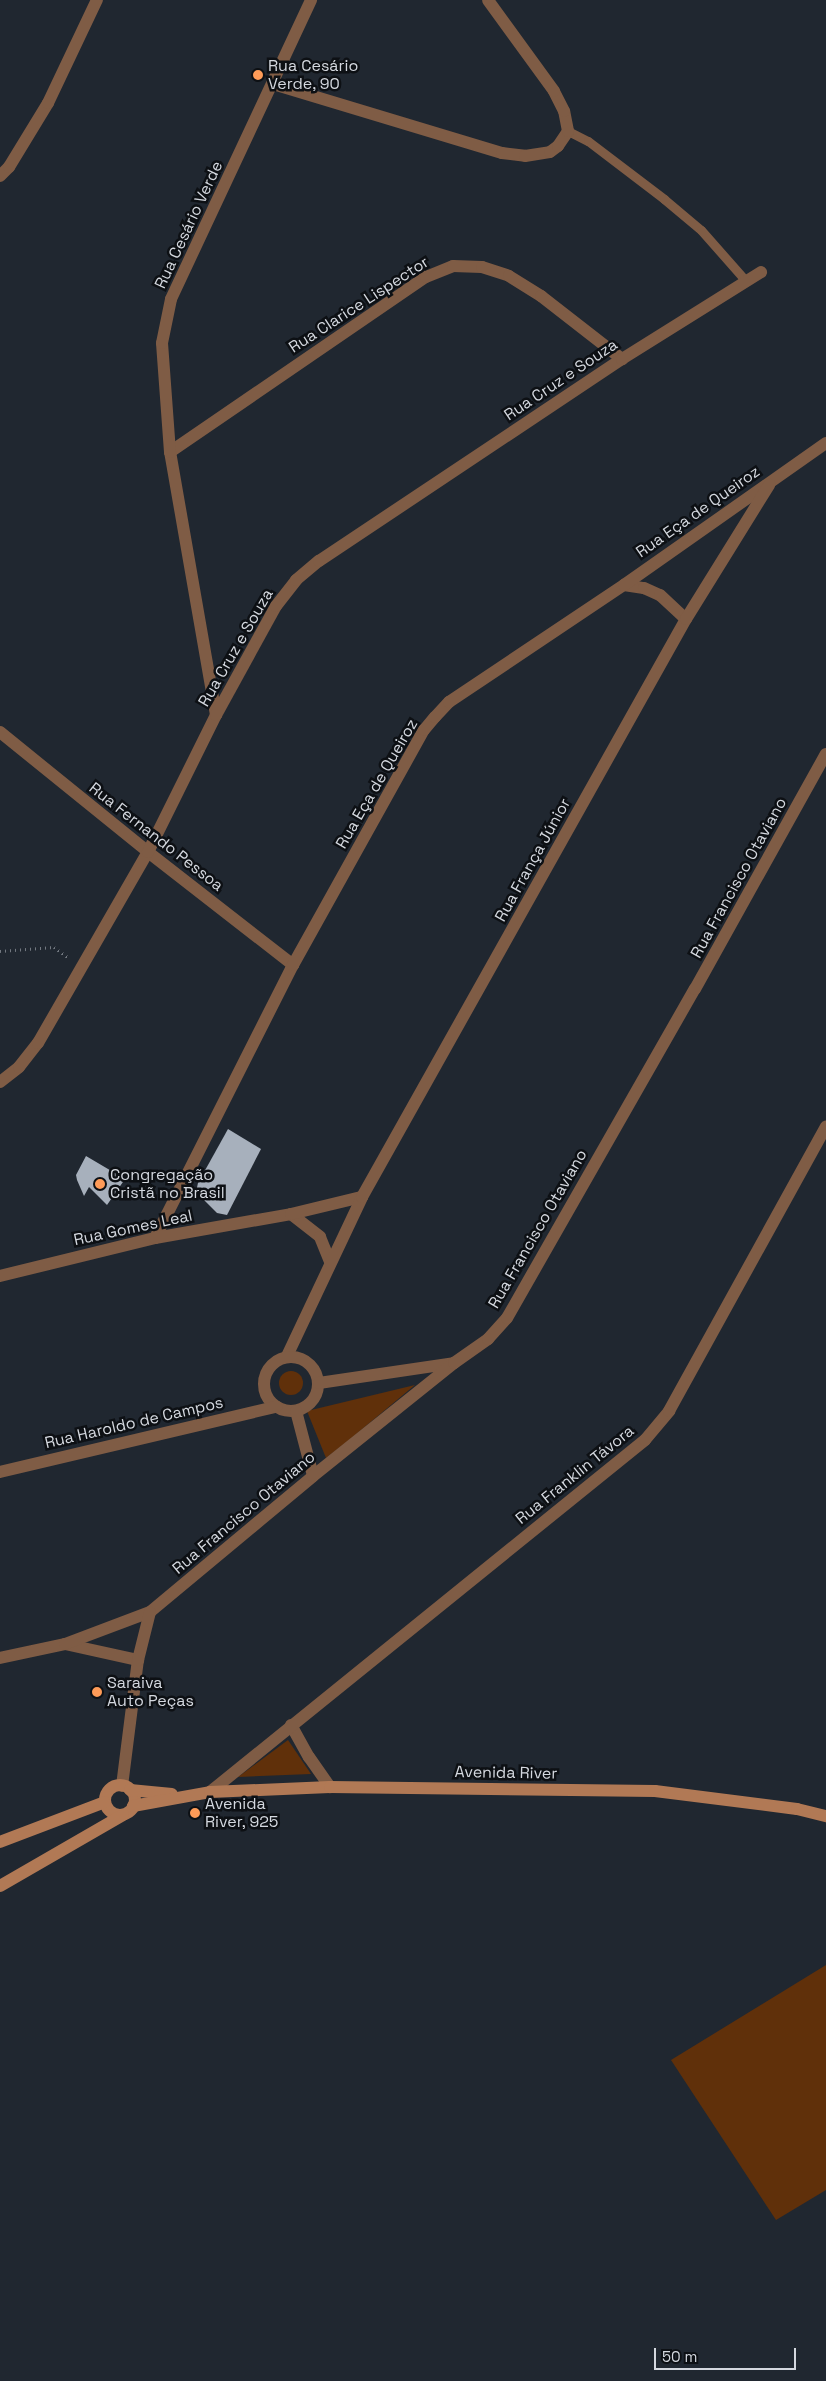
<!DOCTYPE html>
<html>
<head>
<meta charset="utf-8">
<style>
	body { margin:0 }
	#map { position:relative; width:826px; height:2381px; overflow:hidden; background:#202730; font-family:"Space Grotesk",sans-serif }
	div>[style] { position:absolute }
	.green>* { inset:0; background:#60300a }
	.round { border-radius:50% }
	.building>* { inset:0; background:#a7b0bc }
	.path>* { height:3px; margin-top:-1.5px; transform-origin:0; background:repeating-linear-gradient(90deg,#727880 0 1px,transparent 0 5px) }
	.lane>* { height:9px; margin:-4.5px; padding:0 4.5px; transform-origin:4.5px; border-radius:4.5px; background:#7f5c45 }
	.street>* { height:12px; margin:-6px; padding:0 6px; transform-origin:6px; border-radius:6px; background:#7f5c45 }
	.street>.ring { margin:-6px; padding:0; box-sizing:content-box; background:none; border:12px solid #7f5c45; border-radius:50% }
	.secondary>* { height:12px; margin:-6px; padding:0 6px; transform-origin:6px; border-radius:6px; background:#b17955 }
	.secondary>.ring { margin:-6px; padding:0; box-sizing:content-box; background:none; border:12px solid #b17955; border-radius:50% }
	.dots>* { width:14px; height:14px; translate:-50% -50%; box-sizing:border-box; border:2px solid #0d1014; border-radius:50% }
	span { translate:-50% -50%; white-space:nowrap; text-align:center; line-height:1.15; -webkit-text-stroke:5px #0d1014; paint-order:stroke }
	.poi-label { font-size:16px; color:#d4d8df }
	.left { translate:0 -50%; text-align:left }
	.street-label { font-size:16px; color:#d4d8df }
	.scale { position:absolute; left:654px; top:2348px; width:142px; height:22px; box-sizing:border-box; border:2px solid #d4d8df; border-top:0; padding-left:6px; font-size:15px; line-height:18px; white-space:nowrap; color:#d4d8df; -webkit-text-stroke:4px #0d1014; paint-order:stroke }
</style>
</head>
<body>
<div id="map">
	<div class="green">
		<i class="round" style="left:279px;top:1371px;width:24px;height:24px"></i>
		<i style="clip-path:polygon(415px 1385px,349px 1440px,326px 1458px,307px 1411px)"></i>
		<i style="clip-path:polygon(288px 1740px,311px 1774px,238px 1777px)"></i>
		<i style="clip-path:polygon(826px 1965px,826px 2190px,776px 2220px,671px 2060px)"></i>
	</div>
	<div class="building">
		<i style="clip-path:polygon(228px 1129px,261px 1149px,227px 1215px,217px 1213px,196px 1192px,198px 1183px)"></i>
		<i style="clip-path:polygon(86px 1156px,125px 1179px,107px 1205px,89px 1187px,84px 1196px,77px 1180px,76px 1175px)"></i>
	</div>
	<div class="path">
		<i style="left:0;top:951px;width:54px;rotate:-4.2deg"></i>
		<i style="left:54px;top:947px;width:19px;rotate:36deg"></i>
	</div>
	<div class="lane">
		<i style="left:568px;top:131px;width:22px;rotate:27deg"></i>
		<i style="left:588px;top:141px;width:96px;rotate:37.3deg"></i>
		<i style="left:664px;top:199px;width:48px;rotate:40deg"></i>
		<i style="left:701px;top:230px;width:68px;rotate:48.6deg"></i>
	</div>
	<div class="street">
		<i style="left:273px;top:84px;width:239px;rotate:16.8deg"></i>
		<i style="left:502px;top:153px;width:23px;rotate:7deg"></i>
		<i style="left:525px;top:156px;width:25px;rotate:-9deg"></i>
		<i style="left:550px;top:152px;width:10px;rotate:-37deg"></i>
		<i style="left:558px;top:146px;width:18px;rotate:-56deg"></i>
		<i style="left:568px;top:131px;width:20px;rotate:-101deg"></i>
		<i style="left:564px;top:111px;width:22px;rotate:-117deg"></i>
		<i style="left:554px;top:91px;width:112px;rotate:-126deg"></i>
		<i style="left:0;top:176px;width:13px;rotate:-45deg"></i>
		<i style="left:9px;top:167px;width:75px;rotate:-58.6deg"></i>
		<i style="left:48px;top:103px;width:114px;rotate:-64.6deg"></i>
		<i style="left:170px;top:452px;width:310px;rotate:-34.4deg"></i>
		<i style="left:426px;top:277px;width:29px;rotate:-22deg"></i>
		<i style="left:453px;top:266px;width:29px;rotate:2deg"></i>
		<i style="left:482px;top:267px;width:28px;rotate:18deg"></i>
		<i style="left:509px;top:276px;width:38px;rotate:32deg"></i>
		<i style="left:541px;top:296px;width:103px;rotate:37.9deg"></i>
		<i style="left:624px;top:585px;width:20px;rotate:9deg"></i>
		<i style="left:644px;top:588px;width:17px;rotate:24deg"></i>
		<i style="left:660px;top:595px;width:35px;rotate:43deg"></i>
		<i style="left:216px;top:715px;width:267px;rotate:-99.9deg"></i>
		<i style="left:170px;top:452px;width:109px;rotate:-94.2deg"></i>
		<i style="left:162px;top:343px;width:45px;rotate:-78.4deg"></i>
		<i style="left:171px;top:299px;width:330px;rotate:-64.9deg"></i>
		<i style="left:0;top:732px;width:191px;rotate:39deg"></i>
		<i style="left:148px;top:852px;width:184px;rotate:37.9deg"></i>
		<i style="left:0;top:1082px;width:24px;rotate:-38deg"></i>
		<i style="left:19px;top:1067px;width:31px;rotate:-52deg"></i>
		<i style="left:38px;top:1043px;width:220px;rotate:-60.1deg"></i>
		<i style="left:148px;top:852px;width:153px;rotate:-63.6deg"></i>
		<i style="left:216px;top:715px;width:124px;rotate:-61.2deg"></i>
		<i style="left:276px;top:606px;width:33px;rotate:-52deg"></i>
		<i style="left:296px;top:580px;width:30px;rotate:-40deg"></i>
		<i style="left:319px;top:561px;width:364px;rotate:-33.7deg"></i>
		<i style="left:622px;top:359px;width:164px;rotate:-32deg"></i>
		<i style="left:291px;top:1214px;width:37px;rotate:38deg"></i>
		<i style="left:320px;top:1237px;width:27px;rotate:68deg"></i>
		<i style="left:155px;top:1238px;width:306px;rotate:-63.2deg"></i>
		<i style="left:293px;top:965px;width:269px;rotate:-60.9deg"></i>
		<i style="left:424px;top:730px;width:17px;rotate:-50deg"></i>
		<i style="left:435px;top:717px;width:21px;rotate:-47deg"></i>
		<i style="left:449px;top:702px;width:211px;rotate:-33.8deg"></i>
		<i style="left:624px;top:585px;width:247px;rotate:-35.1deg"></i>
		<i style="left:0;top:1276px;width:160px;rotate:-13.8deg"></i>
		<i style="left:155px;top:1238px;width:138px;rotate:-10deg"></i>
		<i style="left:291px;top:1214px;width:73px;rotate:-13.5deg"></i>
		<i style="left:287px;top:1356px;width:176px;rotate:-64.7deg"></i>
		<i style="left:362px;top:1197px;width:663px;rotate:-60.73deg"></i>
		<i style="left:686px;top:619px;width:158px;rotate:-58.2deg"></i>
		<i class="ring" style="left:264px;top:1357px;width:42px;height:42px"></i>
		<i style="left:319px;top:1383px;width:136px;rotate:-8.4deg"></i>
		<i style="left:296px;top:1411px;width:67px;rotate:75.3deg"></i>
		<i style="left:0;top:1472px;width:284px;rotate:-13.3deg"></i>
		<i style="left:65px;top:1644px;width:75px;rotate:12.4deg"></i>
		<i style="left:0;top:1658px;width:66px;rotate:-12.2deg"></i>
		<i style="left:65px;top:1644px;width:91px;rotate:-20.6deg"></i>
		<i style="left:150px;top:1612px;width:212px;rotate:-39.8deg"></i>
		<i style="left:313px;top:1476px;width:181px;rotate:-38.7deg"></i>
		<i style="left:454px;top:1363px;width:42px;rotate:-35.2deg"></i>
		<i style="left:488px;top:1339px;width:28px;rotate:-48deg"></i>
		<i style="left:507px;top:1318px;width:379px;rotate:-60.3deg"></i>
		<i style="left:695px;top:989px;width:269px;rotate:-60.9deg"></i>
		<i style="left:291px;top:1725px;width:37px;rotate:61deg"></i>
		<i style="left:309px;top:1757px;width:37px;rotate:55deg"></i>
		<i style="left:122px;top:1786px;width:127px;rotate:-82.8deg"></i>
		<i style="left:138px;top:1660px;width:49px;rotate:-76deg"></i>
		<i style="left:210px;top:1792px;width:560px;rotate:-38.98deg"></i>
		<i style="left:645px;top:1440px;width:38px;rotate:-50deg"></i>
		<i style="left:669px;top:1411px;width:325px;rotate:-61.1deg"></i>
	</div>
	<div class="secondary">
		<i class="ring" style="left:105px;top:1785px;width:18px;height:18px"></i>
		<i style="left:130px;top:1790px;width:42px;rotate:5.4deg"></i>
		<i style="left:133px;top:1806px;width:78px;rotate:-10.3deg"></i>
		<i style="left:210px;top:1792px;width:120px;rotate:-2.4deg"></i>
		<i style="left:330px;top:1787px;width:325px;rotate:0.7deg"></i>
		<i style="left:655px;top:1791px;width:143px;rotate:7.2deg"></i>
		<i style="left:797px;top:1809px;width:30px;rotate:14deg"></i>
		<i style="left:0;top:1842px;width:112px;rotate:-20.9deg"></i>
		<i style="left:0;top:1886px;width:142px;rotate:-30deg"></i>
	</div>
	<div class="dots">
		<i style="left:258px;top:75px;background:#fe9b58"></i>
		<i style="left:100px;top:1184px;background:#fe9b58"></i>
		<i style="left:97px;top:1692px;background:#fe9b58"></i>
		<i style="left:195px;top:1813px;background:#fe9b58"></i>
	</div>
	<div class="poi-label">
		<span class="left" style="left:268px;top:75px">Rua Cesário<br>Verde, 90</span>
		<span class="left" style="left:110px;top:1184px">Congregação<br>Cristã no Brasil</span>
		<span class="left" style="left:107px;top:1692px">Saraiva<br>Auto Peças</span>
		<span class="left" style="left:205px;top:1813px">Avenida<br>River, 925</span>
	</div>
	<div class="street-label">
		<span style="left:189px;top:225px;rotate:-65deg">Rua Cesário Verde</span>
		<span style="left:359px;top:305px;rotate:-33deg">Rua Clarice Lispector</span>
		<span style="left:561px;top:380px;rotate:-34deg">Rua Cruz e Souza</span>
		<span style="left:698px;top:512px;rotate:-35deg">Rua Eça de Queiroz</span>
		<span style="left:236px;top:648px;rotate:-60deg">Rua Cruz e Souza</span>
		<span style="left:377px;top:784px;rotate:-60deg">Rua Eça de Queiroz</span>
		<span style="left:156px;top:837px;rotate:38deg">Rua Fernando Pessoa</span>
		<span style="left:533px;top:860px;rotate:-61deg">Rua França Júnior</span>
		<span style="left:739px;top:878px;rotate:-61deg">Rua Francisco Otaviano</span>
		<span style="left:133px;top:1228px;rotate:-12deg">Rua Gomes Leal</span>
		<span style="left:538px;top:1229px;rotate:-60deg">Rua Francisco Otaviano</span>
		<span style="left:134px;top:1423px;rotate:-13deg">Rua Haroldo de Campos</span>
		<span style="left:575px;top:1475px;rotate:-39deg">Rua Franklin Távora</span>
		<span style="left:244px;top:1513px;rotate:-40deg">Rua Francisco Otaviano</span>
		<span style="left:506px;top:1773px;rotate:1deg">Avenida River</span>
	</div>
	<div class="scale">50 m</div>
</div>
</body>
</html>
